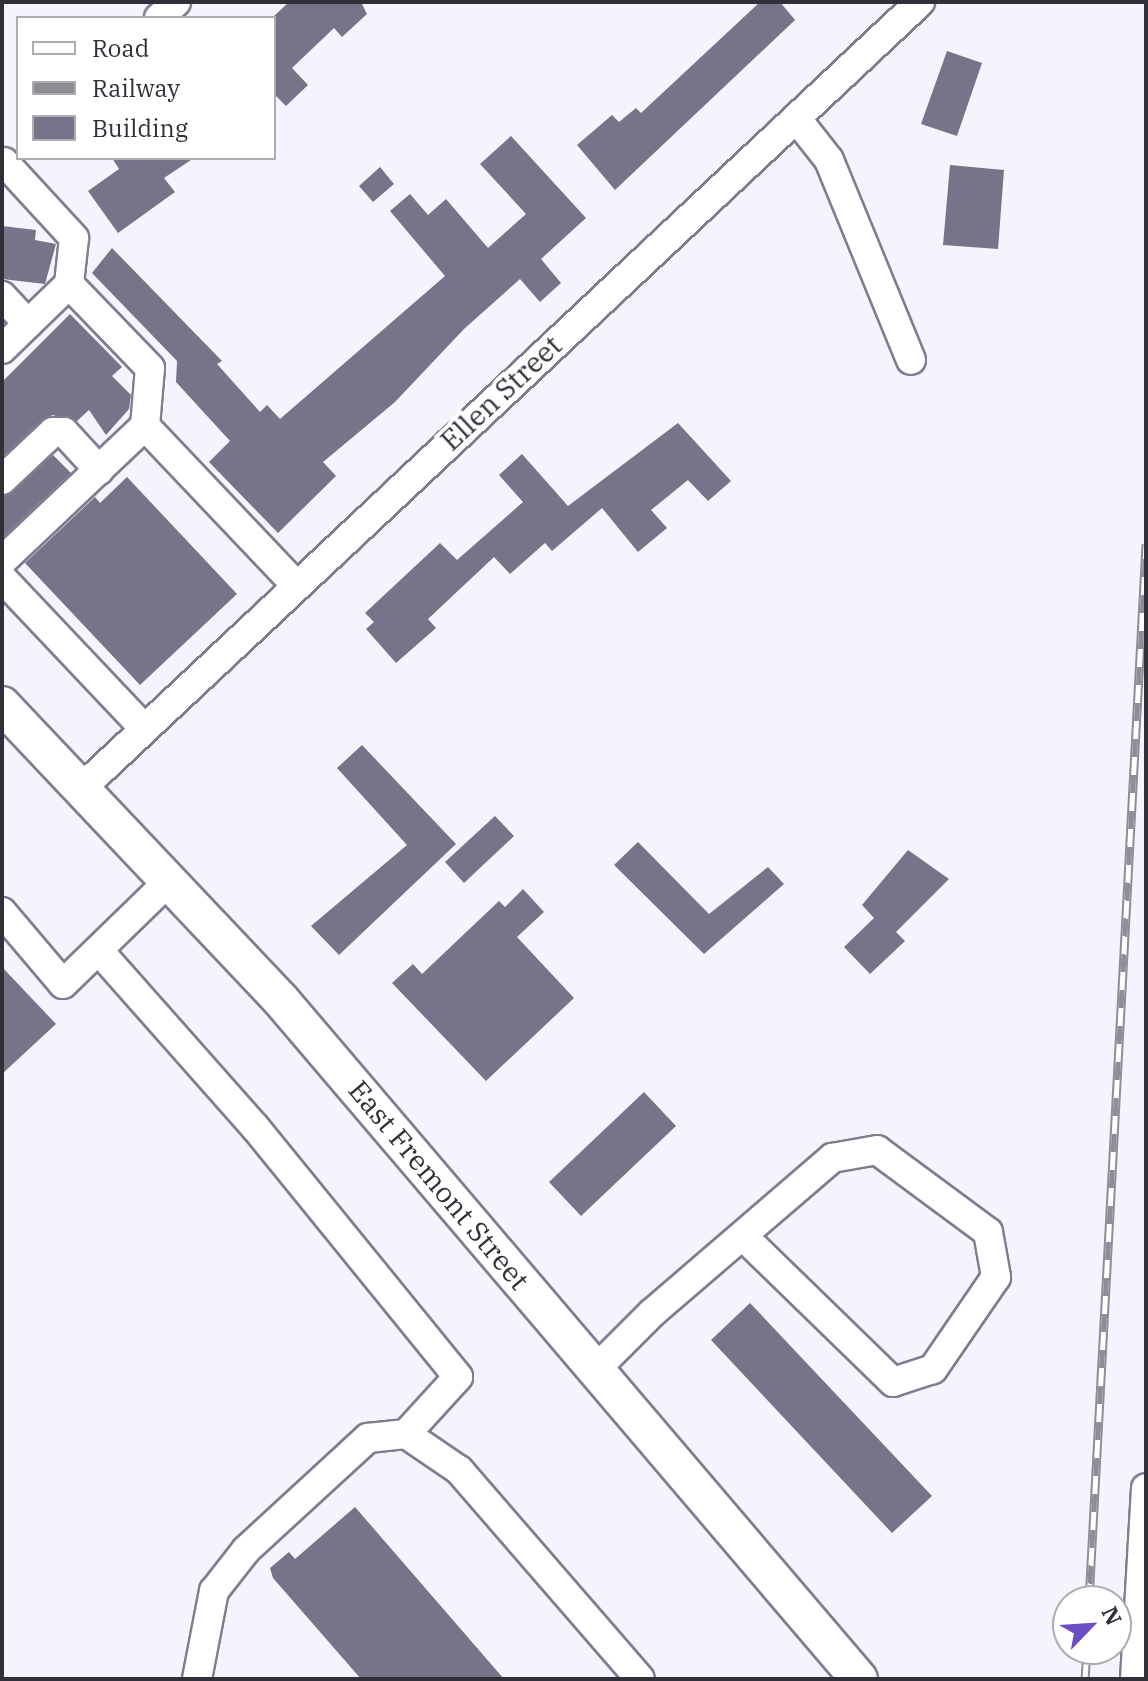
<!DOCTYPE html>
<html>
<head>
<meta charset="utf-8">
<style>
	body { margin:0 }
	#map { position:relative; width:1148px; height:1681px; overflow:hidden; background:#f5f4fe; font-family:"IBM Plex Serif",serif }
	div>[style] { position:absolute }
	.building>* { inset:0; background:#767489 }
	.roads { filter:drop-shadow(2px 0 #7f7d92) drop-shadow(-2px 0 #7f7d92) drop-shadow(0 2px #7f7d92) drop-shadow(0 -2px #7f7d92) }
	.minor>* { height:28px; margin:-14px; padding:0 14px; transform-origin:14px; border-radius:14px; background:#fff }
	.major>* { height:36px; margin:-18px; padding:0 18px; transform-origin:18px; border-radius:18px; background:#fff }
	.rail>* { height:9px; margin-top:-4.5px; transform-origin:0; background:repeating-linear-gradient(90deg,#fff 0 18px,#8f8e97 0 36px); box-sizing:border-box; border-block:2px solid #8f8e97 }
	span { translate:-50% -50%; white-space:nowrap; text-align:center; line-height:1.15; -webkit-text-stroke:8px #fff; paint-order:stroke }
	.street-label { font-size:28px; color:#313039 }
	.frame { position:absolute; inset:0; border:4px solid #313039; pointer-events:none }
	.legend { position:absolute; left:16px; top:16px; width:260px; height:144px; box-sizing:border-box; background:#fff; border:2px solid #adacb0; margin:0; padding:10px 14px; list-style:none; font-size:24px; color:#313039 }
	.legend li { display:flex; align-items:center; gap:16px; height:40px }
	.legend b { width:40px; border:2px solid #adacb0 }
	.north { position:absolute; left:1052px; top:1585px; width:80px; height:80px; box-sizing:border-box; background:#fff; border:2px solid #adacb0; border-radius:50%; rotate:65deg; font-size:22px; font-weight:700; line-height:32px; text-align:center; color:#313039 }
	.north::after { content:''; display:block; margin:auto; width:28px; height:36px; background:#6b4dc6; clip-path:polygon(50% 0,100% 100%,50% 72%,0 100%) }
</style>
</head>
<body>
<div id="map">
	<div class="building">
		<i style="clip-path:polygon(289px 2px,361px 2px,367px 14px,342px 37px,334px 28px,292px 68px,308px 85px,286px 106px,274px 94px,274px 16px)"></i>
		<i style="clip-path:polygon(760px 2px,780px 2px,795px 20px,615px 190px,577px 145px,612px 115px,619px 122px,636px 108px,641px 113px)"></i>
		<i style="clip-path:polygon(947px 51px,982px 63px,957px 136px,921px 124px)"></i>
		<i style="clip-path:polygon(511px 136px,586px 218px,541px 259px,561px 283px,540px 302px,520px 279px,464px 329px,395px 402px,323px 462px,336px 476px,278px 533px,209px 462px,230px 441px,176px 382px,177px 361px,92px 273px,112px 248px,222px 361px,217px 364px,260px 412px,267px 405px,280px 419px,445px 276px,390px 211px,410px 194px,428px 215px,446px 199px,488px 248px,526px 214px,480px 164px)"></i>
		<i style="clip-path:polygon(112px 158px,194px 158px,164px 178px,175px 192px,118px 233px,88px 191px,119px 169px)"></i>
		<i style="clip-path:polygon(950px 165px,1004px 170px,998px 249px,943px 245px)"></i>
		<i style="clip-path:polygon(380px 167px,394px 184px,373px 202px,359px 186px)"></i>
		<i style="clip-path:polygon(2px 226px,36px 230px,35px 240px,56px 244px,45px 284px,2px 279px)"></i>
		<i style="clip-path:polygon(70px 314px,122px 367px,112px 376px,131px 395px,129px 409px,106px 435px,89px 410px,77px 421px,52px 415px,2px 457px,2px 382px)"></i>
		<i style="clip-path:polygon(678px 423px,731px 481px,708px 501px,688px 480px,651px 510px,667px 528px,638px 552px,602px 508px,552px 551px,545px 543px,510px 574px,494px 557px,428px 619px,436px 628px,396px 663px,366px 629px,374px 622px,365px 613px,440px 543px,457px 560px,523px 502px,499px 475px,522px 454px,568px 506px)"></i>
		<i style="clip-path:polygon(53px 455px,71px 473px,2px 538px,2px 497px)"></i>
		<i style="clip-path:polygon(127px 477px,237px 594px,140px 685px,25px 563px,95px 497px,100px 503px)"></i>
		<i style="clip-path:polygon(362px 745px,456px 844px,339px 955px,311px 926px,407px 845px,337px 768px)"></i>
		<i style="clip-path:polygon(495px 816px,514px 836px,464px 883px,445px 862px)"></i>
		<i style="clip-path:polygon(638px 842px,709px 914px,768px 867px,784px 884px,704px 954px,614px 865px)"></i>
		<i style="clip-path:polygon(908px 850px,949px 879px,896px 932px,905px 941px,870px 974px,844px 947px,874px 918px,862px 905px)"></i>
		<i style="clip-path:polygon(523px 889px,544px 912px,517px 937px,574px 998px,486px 1081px,392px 983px,413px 964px,422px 974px,499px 901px,505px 907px)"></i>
		<i style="clip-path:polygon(2px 967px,56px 1024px,2px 1074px)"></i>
		<i style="clip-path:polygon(644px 1092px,676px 1126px,581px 1216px,549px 1182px)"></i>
		<i style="clip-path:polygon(750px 1303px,932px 1496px,892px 1533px,711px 1340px)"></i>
		<i style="clip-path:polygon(355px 1507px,504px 1679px,361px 1679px,273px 1578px,270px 1568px,289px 1552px,295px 1559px)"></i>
	</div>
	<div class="roads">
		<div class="minor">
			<i style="left:159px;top:18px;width:23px;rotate:-43deg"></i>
			<i style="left:796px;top:118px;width:53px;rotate:51.8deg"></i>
			<i style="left:829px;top:160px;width:216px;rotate:67.7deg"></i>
			<i style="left:2px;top:296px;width:38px;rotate:47deg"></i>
			<i style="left:2px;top:349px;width:93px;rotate:-44.1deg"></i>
			<i style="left:145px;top:426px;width:219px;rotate:46.5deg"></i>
			<i style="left:2px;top:480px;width:70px;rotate:-43.3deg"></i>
			<i style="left:53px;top:432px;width:11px"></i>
			<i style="left:64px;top:432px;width:52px;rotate:47.4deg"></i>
			<i style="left:2px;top:561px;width:197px;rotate:-43.4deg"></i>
			<i style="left:145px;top:426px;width:58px;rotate:-85.1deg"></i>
			<i style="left:150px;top:368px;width:117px;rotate:-134deg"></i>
			<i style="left:69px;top:284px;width:46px;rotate:-83.8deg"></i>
			<i style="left:74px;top:238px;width:103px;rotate:-132.6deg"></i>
			<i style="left:2px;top:578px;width:207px;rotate:46.6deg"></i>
			<i style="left:84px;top:786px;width:1146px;rotate:-43.16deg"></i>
			<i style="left:2px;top:912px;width:94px;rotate:49.7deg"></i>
			<i style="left:63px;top:984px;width:151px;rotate:-44.2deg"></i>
			<i style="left:100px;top:952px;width:234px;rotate:48.5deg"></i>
			<i style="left:255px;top:1127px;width:322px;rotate:50.9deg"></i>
			<i style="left:458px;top:1377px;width:77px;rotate:132.4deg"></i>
			<i style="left:593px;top:1372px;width:83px;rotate:-45deg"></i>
			<i style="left:652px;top:1313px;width:238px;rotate:-40.7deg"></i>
			<i style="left:832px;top:1158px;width:46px;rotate:-10.1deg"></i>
			<i style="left:877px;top:1150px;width:138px;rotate:36.5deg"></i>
			<i style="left:988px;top:1232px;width:46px;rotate:79.9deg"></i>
			<i style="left:996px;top:1277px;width:112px;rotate:124.4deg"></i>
			<i style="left:933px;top:1369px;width:42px;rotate:162deg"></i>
			<i style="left:893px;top:1382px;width:209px;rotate:-135.8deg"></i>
			<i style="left:197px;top:1679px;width:90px;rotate:-79.1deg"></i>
			<i style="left:214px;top:1591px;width:52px;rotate:-52deg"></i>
			<i style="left:246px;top:1550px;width:166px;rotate:-42.6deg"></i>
			<i style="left:368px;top:1438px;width:38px;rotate:-6deg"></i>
			<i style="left:406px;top:1434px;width:64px;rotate:34.2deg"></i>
			<i style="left:459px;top:1470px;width:276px;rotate:49.1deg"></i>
			<i style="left:1135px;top:1679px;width:191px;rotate:-86.7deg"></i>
		</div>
		<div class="major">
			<i style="left:2px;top:705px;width:405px;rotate:46.6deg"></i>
			<i style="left:280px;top:999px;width:893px;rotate:49.59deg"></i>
		</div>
	</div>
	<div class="rail">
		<i style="left:1089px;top:1601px;width:1059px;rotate:-86.91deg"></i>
		<i style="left:1085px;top:1679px;width:30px;rotate:-86deg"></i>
	</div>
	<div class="street-label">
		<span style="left:501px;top:393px;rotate:-43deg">Ellen Street</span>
		<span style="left:439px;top:1185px;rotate:50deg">East Fremont Street</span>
	</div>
	<div class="frame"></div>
	<ul class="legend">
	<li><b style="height:10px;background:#fff"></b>Road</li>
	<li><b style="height:10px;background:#8f8e97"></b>Railway</li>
	<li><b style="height:22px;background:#767489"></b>Building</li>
	</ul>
	<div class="north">N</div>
</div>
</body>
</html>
